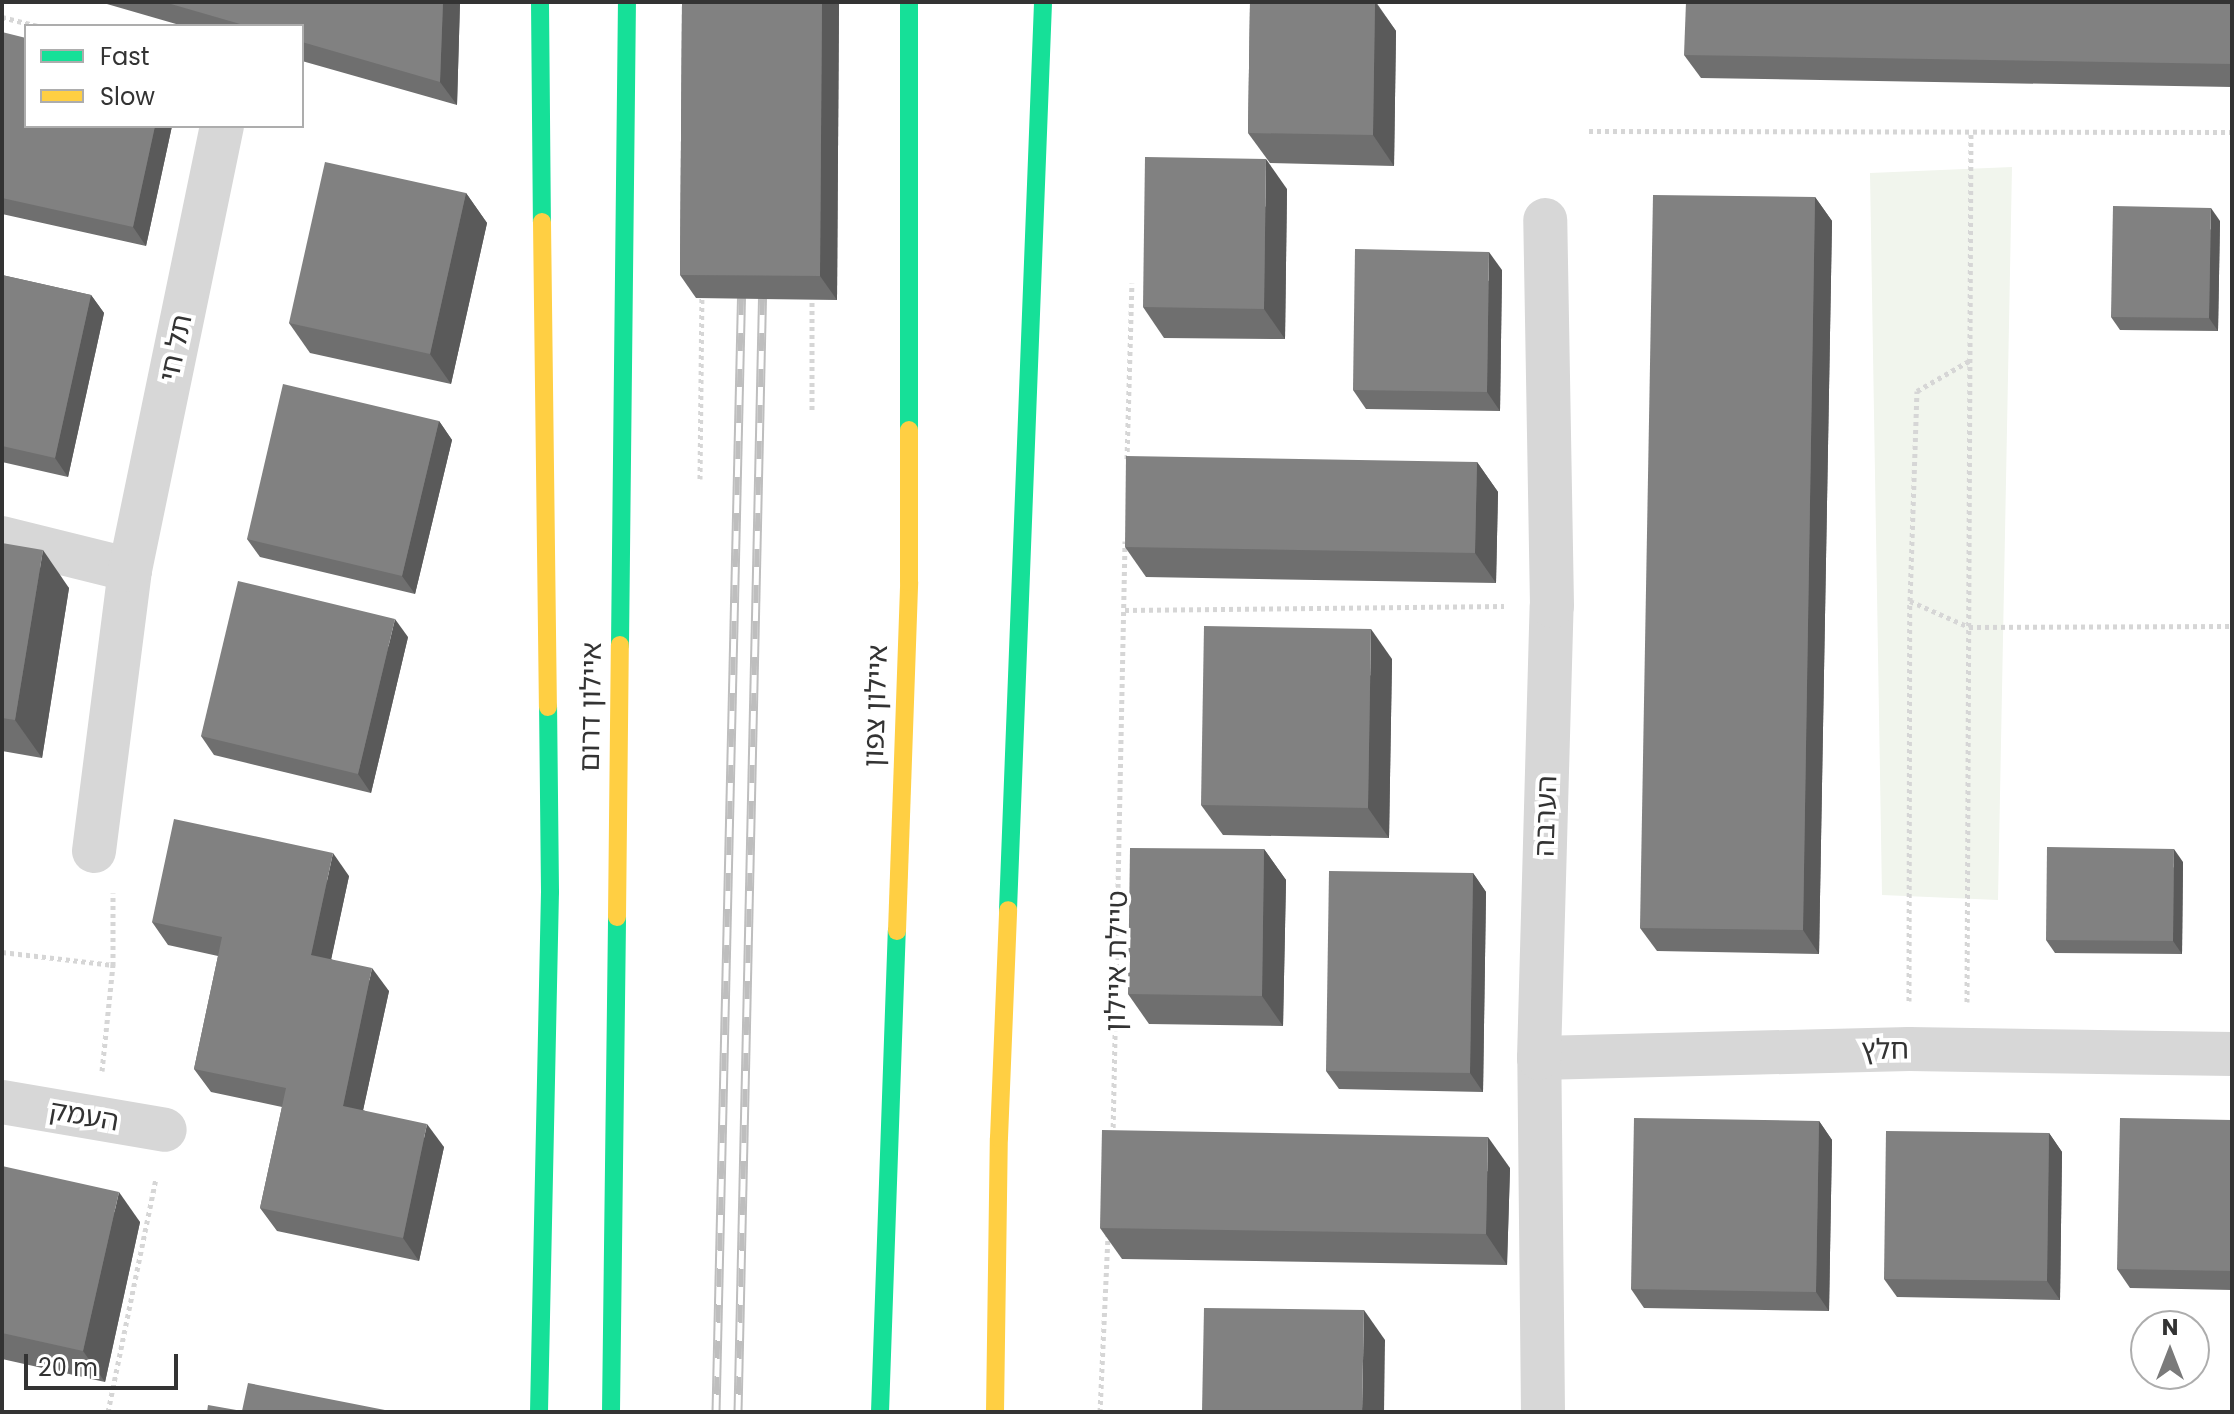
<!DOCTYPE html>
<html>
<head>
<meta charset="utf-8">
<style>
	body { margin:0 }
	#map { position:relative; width:2234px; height:1414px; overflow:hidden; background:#fff; font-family:Poppins,"Noto Sans Hebrew",sans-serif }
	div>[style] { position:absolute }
	.green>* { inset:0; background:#f1f5ed }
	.path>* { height:5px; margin-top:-2.5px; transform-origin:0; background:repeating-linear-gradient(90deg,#d6d6d6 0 4px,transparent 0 8px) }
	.street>* { height:44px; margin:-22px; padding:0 22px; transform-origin:22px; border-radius:22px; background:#d7d7d7 }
	.fast>* { height:18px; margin:-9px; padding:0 9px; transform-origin:9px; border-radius:9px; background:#16e098 }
	.slow>* { height:18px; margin:-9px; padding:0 9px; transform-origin:9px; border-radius:9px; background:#ffcf43 }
	.rail>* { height:9px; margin-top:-4.5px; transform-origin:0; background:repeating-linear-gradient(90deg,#fff 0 18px,#bebebe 0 36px); box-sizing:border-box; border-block:2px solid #bebebe }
	.wall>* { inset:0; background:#6f6f6f }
	.shaded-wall>* { inset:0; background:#5a5a5a }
	.building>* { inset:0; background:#818181 }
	span { translate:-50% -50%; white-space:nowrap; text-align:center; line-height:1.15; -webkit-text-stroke:8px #fff; paint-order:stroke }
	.street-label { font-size:28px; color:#333 }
	.frame { position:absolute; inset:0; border:4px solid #333; pointer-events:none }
	.legend { position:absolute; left:24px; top:24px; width:280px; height:104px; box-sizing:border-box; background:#fff; border:2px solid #adadad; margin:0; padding:10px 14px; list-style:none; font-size:24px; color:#333 }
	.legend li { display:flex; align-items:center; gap:16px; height:40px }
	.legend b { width:40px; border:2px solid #adadad }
	.north { position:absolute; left:2130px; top:1310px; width:80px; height:80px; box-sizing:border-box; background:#fff; border:2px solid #adadad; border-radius:50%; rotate:0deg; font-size:22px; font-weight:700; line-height:32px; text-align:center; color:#333 }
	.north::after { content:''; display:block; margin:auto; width:28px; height:36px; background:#7a7a7a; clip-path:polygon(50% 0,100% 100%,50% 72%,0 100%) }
	.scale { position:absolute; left:24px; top:1354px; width:154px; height:36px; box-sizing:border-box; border:4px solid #333; border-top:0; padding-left:10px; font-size:24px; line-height:28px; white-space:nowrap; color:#333; -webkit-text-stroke:6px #fff; paint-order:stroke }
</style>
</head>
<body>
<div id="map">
	<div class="green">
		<i style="clip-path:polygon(2012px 167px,1998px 900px,1882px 895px,1870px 173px)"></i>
	</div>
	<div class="path">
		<i style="left:2px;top:17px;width:36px;rotate:14deg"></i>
		<i style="left:1589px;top:131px;width:643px;rotate:0.09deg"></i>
		<i style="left:812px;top:410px;width:115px;rotate:-90deg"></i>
		<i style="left:1127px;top:459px;width:176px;rotate:-88.4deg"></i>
		<i style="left:700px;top:479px;width:184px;rotate:-89.4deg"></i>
		<i style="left:1910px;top:601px;width:64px;rotate:23.8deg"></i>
		<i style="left:1969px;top:627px;width:263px;rotate:-0.2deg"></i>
		<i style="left:1125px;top:610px;width:379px;rotate:-0.6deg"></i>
		<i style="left:2px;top:952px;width:112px;rotate:6.7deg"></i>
		<i style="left:1909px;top:1001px;width:400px;rotate:-89.9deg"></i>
		<i style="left:1910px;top:601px;width:210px;rotate:-88.1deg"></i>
		<i style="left:1917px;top:391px;width:60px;rotate:-30deg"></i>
		<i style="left:1967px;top:1002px;width:871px;rotate:-89.74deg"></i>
		<i style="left:102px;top:1071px;width:107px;rotate:-84.1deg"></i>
		<i style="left:113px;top:965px;width:72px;rotate:-90deg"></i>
		<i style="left:1113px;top:1135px;width:594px;rotate:-88.84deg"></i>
		<i style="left:108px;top:1412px;width:239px;rotate:-78.4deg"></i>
		<i style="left:1100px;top:1412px;width:179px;rotate:-87.4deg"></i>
	</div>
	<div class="street">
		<i style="left:2px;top:538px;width:132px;rotate:14deg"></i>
		<i style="left:94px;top:851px;width:283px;rotate:-82.7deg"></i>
		<i style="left:130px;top:570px;width:453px;rotate:-78.3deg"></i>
		<i style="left:1539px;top:1058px;width:370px;rotate:-1.4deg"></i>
		<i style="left:1909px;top:1049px;width:323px;rotate:0.9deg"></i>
		<i style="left:2px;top:1102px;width:165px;rotate:9.7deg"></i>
		<i style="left:1543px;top:1412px;width:354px;rotate:-90.6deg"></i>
		<i style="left:1539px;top:1058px;width:452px;rotate:-88.4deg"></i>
		<i style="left:1552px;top:606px;width:386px;rotate:-91deg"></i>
	</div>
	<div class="fast">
		<i style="left:540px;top:2px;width:220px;rotate:89.5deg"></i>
		<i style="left:909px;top:2px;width:428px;rotate:90deg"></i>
		<i style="left:620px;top:645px;width:643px;rotate:-89.38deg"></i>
		<i style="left:1008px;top:910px;width:909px;rotate:-87.79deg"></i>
		<i style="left:539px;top:1412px;width:520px;rotate:-88.79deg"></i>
		<i style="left:550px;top:892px;width:185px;rotate:-90.6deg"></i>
		<i style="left:611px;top:1412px;width:495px;rotate:-89.3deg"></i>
		<i style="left:880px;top:1412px;width:481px;rotate:-88deg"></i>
	</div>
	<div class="slow">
		<i style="left:542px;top:222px;width:485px;rotate:89.3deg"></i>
		<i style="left:617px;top:917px;width:272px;rotate:-89.4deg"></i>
		<i style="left:897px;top:931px;width:349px;rotate:-88deg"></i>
		<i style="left:909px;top:582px;width:152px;rotate:-90deg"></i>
		<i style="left:995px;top:1412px;width:274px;rotate:-89.2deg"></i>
		<i style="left:999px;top:1138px;width:228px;rotate:-87.7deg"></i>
	</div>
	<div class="rail">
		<i style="left:716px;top:1412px;width:1136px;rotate:-88.69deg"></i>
		<i style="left:738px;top:1412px;width:1134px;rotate:-88.74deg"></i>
	</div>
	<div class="wall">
		<i style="clip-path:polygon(100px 2px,460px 2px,457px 105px,302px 61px,302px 26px,183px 26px)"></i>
		<i style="clip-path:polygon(682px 2px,839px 2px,837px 300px,696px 298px,680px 275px)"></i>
		<i style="clip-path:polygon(1250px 2px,1376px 2px,1396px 31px,1394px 166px,1270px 163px,1248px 133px)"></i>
		<i style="clip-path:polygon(2232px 2px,2232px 87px,1701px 78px,1684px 55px)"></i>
		<i style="clip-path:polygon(2px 32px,26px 126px,172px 126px,146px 246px,2px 214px)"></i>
		<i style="clip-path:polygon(1287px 189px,1285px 339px,1164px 338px,1143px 307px)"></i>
		<i style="clip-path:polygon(466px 193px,487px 223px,451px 384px,310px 353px,289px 323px)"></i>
		<i style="clip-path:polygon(1815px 197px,1832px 221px,1819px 954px,1657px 951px,1640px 928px)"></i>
		<i style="clip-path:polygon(2220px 221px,2218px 331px,2120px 330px,2111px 317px)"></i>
		<i style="clip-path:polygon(1502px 270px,1500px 411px,1366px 409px,1353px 390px)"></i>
		<i style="clip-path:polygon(2px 275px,91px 295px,104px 313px,68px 477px,2px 462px)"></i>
		<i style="clip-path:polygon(439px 421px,452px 440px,415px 594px,260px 557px,247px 539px)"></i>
		<i style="clip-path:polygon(1477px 462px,1498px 492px,1496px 583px,1146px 577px,1125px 547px)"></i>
		<i style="clip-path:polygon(2px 543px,69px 588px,42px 758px,2px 751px)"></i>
		<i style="clip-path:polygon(408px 637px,371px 793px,214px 755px,201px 736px)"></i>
		<i style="clip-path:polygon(1392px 659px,1389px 838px,1223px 835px,1201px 805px)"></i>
		<i style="clip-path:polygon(1264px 849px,1286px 880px,1283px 1026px,1149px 1024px,1128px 994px)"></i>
		<i style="clip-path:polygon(2183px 862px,2182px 954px,2055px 953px,2046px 940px)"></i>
		<i style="clip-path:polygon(1473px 873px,1486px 892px,1483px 1092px,1339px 1089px,1326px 1071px)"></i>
		<i style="clip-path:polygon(349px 876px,331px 959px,389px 991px,363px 1110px,444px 1147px,419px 1261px,277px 1231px,260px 1208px,282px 1107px,211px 1092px,194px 1069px,218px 956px,168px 945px,152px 922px)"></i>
		<i style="clip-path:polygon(2232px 1120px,2232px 1290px,2130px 1288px,2117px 1269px)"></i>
		<i style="clip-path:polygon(1819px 1121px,1832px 1140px,1829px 1311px,1644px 1308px,1631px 1289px)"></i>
		<i style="clip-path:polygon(2049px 1133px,2062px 1152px,2060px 1300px,1897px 1297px,1884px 1279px)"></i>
		<i style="clip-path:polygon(2px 1166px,140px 1222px,105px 1382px,2px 1359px)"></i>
		<i style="clip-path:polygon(1510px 1168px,1507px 1265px,1122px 1259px,1100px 1228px)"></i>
	</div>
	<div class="shaded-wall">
		<i style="clip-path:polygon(443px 2px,460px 2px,457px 105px,440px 82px)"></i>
		<i style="clip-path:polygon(822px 2px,839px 2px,837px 300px,820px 276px)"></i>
		<i style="clip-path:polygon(1375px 2px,1396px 31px,1394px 166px,1373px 135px)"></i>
		<i style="clip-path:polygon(155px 126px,172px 126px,146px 246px,133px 227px)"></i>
		<i style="clip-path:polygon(1266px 159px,1287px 189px,1285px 339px,1264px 309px)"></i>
		<i style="clip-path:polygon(466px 193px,487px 223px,451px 384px,430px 354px)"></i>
		<i style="clip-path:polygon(1815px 197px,1832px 221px,1819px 954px,1803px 930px)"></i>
		<i style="clip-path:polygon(2211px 208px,2220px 221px,2218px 331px,2209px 318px)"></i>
		<i style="clip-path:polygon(1489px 252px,1502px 270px,1500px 411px,1487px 392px)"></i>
		<i style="clip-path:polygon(91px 295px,104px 313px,68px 477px,55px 458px)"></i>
		<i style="clip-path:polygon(439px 421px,452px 440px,415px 594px,402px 576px)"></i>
		<i style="clip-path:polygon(1477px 462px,1498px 492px,1496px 583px,1475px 553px)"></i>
		<i style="clip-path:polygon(43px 550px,69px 588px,42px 758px,15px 720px)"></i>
		<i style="clip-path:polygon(395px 619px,408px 637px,371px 793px,358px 774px)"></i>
		<i style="clip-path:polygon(1371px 629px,1392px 659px,1389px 838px,1368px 808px)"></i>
		<i style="clip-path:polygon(1264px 849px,1286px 880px,1283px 1026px,1262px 996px)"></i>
		<i style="clip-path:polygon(2174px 849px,2183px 862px,2182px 954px,2173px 941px)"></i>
		<i style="clip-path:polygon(333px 853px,349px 876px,327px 979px,311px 955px)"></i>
		<i style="clip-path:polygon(1473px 873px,1486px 892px,1483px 1092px,1470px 1073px)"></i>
		<i style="clip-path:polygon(372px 968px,389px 991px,359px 1129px,343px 1106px)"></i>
		<i style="clip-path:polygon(1819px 1121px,1832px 1140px,1829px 1311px,1816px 1292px)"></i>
		<i style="clip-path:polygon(427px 1124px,444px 1147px,419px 1261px,403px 1238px)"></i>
		<i style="clip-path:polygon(2049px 1133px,2062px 1152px,2060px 1300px,2047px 1281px)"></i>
		<i style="clip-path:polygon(1488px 1137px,1510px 1168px,1507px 1265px,1486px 1234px)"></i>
		<i style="clip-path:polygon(119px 1192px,140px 1222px,105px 1382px,83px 1351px)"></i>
		<i style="clip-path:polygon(1364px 1310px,1385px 1340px,1384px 1412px,1362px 1412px)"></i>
	</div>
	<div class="building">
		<i style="clip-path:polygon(164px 2px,443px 2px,440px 82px,302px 42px,302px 26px,247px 26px)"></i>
		<i style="clip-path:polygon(682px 2px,822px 2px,820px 276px,680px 275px)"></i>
		<i style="clip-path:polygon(1250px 2px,1375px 2px,1373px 135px,1248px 133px)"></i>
		<i style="clip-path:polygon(1686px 2px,2232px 2px,2232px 64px,1684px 55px)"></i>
		<i style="clip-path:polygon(2px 32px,26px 38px,26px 126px,155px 126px,133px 227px,2px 198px)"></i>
		<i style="clip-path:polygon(1145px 157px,1266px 159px,1264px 309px,1143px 307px)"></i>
		<i style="clip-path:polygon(325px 162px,466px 193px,430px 354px,289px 323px)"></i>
		<i style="clip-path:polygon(1653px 195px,1815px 197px,1803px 930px,1640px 928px)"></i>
		<i style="clip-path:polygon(2113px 206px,2211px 208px,2209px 318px,2111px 317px)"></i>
		<i style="clip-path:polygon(1355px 249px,1489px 252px,1487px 392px,1353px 390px)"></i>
		<i style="clip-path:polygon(2px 275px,91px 295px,55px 458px,2px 446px)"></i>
		<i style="clip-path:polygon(283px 384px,439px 421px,402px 576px,247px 539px)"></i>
		<i style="clip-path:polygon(1126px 456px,1477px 462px,1475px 553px,1125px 547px)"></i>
		<i style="clip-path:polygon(2px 543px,43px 550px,15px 720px,2px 718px)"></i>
		<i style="clip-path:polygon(238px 581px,395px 619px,358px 774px,201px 736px)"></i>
		<i style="clip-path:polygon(1204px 626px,1371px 629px,1368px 808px,1201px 805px)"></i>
		<i style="clip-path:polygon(174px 819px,333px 853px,311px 955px,372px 968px,343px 1106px,427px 1124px,403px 1238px,260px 1208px,286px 1088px,194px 1069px,222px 937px,152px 922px)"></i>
		<i style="clip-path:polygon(2047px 847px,2174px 849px,2173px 941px,2046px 940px)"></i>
		<i style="clip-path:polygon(1130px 848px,1264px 849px,1262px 996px,1128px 994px)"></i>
		<i style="clip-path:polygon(1329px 871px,1473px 873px,1470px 1073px,1326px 1071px)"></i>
		<i style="clip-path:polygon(1634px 1118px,1819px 1121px,1816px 1292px,1631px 1289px)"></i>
		<i style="clip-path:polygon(2120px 1118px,2232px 1120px,2232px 1271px,2117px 1269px)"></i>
		<i style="clip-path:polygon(1102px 1130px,1488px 1137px,1486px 1234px,1100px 1228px)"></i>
		<i style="clip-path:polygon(1886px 1131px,2049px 1133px,2047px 1281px,1884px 1279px)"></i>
		<i style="clip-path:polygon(2px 1166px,119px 1192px,83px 1351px,2px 1333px)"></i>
		<i style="clip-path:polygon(1204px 1308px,1364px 1310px,1362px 1412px,1202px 1412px)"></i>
		<i style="clip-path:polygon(248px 1383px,395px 1412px,207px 1412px,208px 1405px,242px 1411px)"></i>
	</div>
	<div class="street-label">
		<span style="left:176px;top:348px;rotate:-78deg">תל חי</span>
		<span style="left:876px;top:706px;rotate:-88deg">איילון צפון</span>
		<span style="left:591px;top:707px;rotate:-89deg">איילון דרום</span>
		<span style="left:1546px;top:816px;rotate:-88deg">הערבה</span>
		<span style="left:1117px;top:961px;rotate:-89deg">טיילת איילון</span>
		<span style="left:1885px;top:1050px;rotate:-1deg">חלץ</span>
		<span style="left:84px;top:1116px;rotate:10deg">העמק</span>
	</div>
	<div class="frame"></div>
	<ul class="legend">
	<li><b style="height:10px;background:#16e098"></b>Fast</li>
	<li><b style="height:10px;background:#ffcf43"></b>Slow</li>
	</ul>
	<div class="north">N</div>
	<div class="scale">20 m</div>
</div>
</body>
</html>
